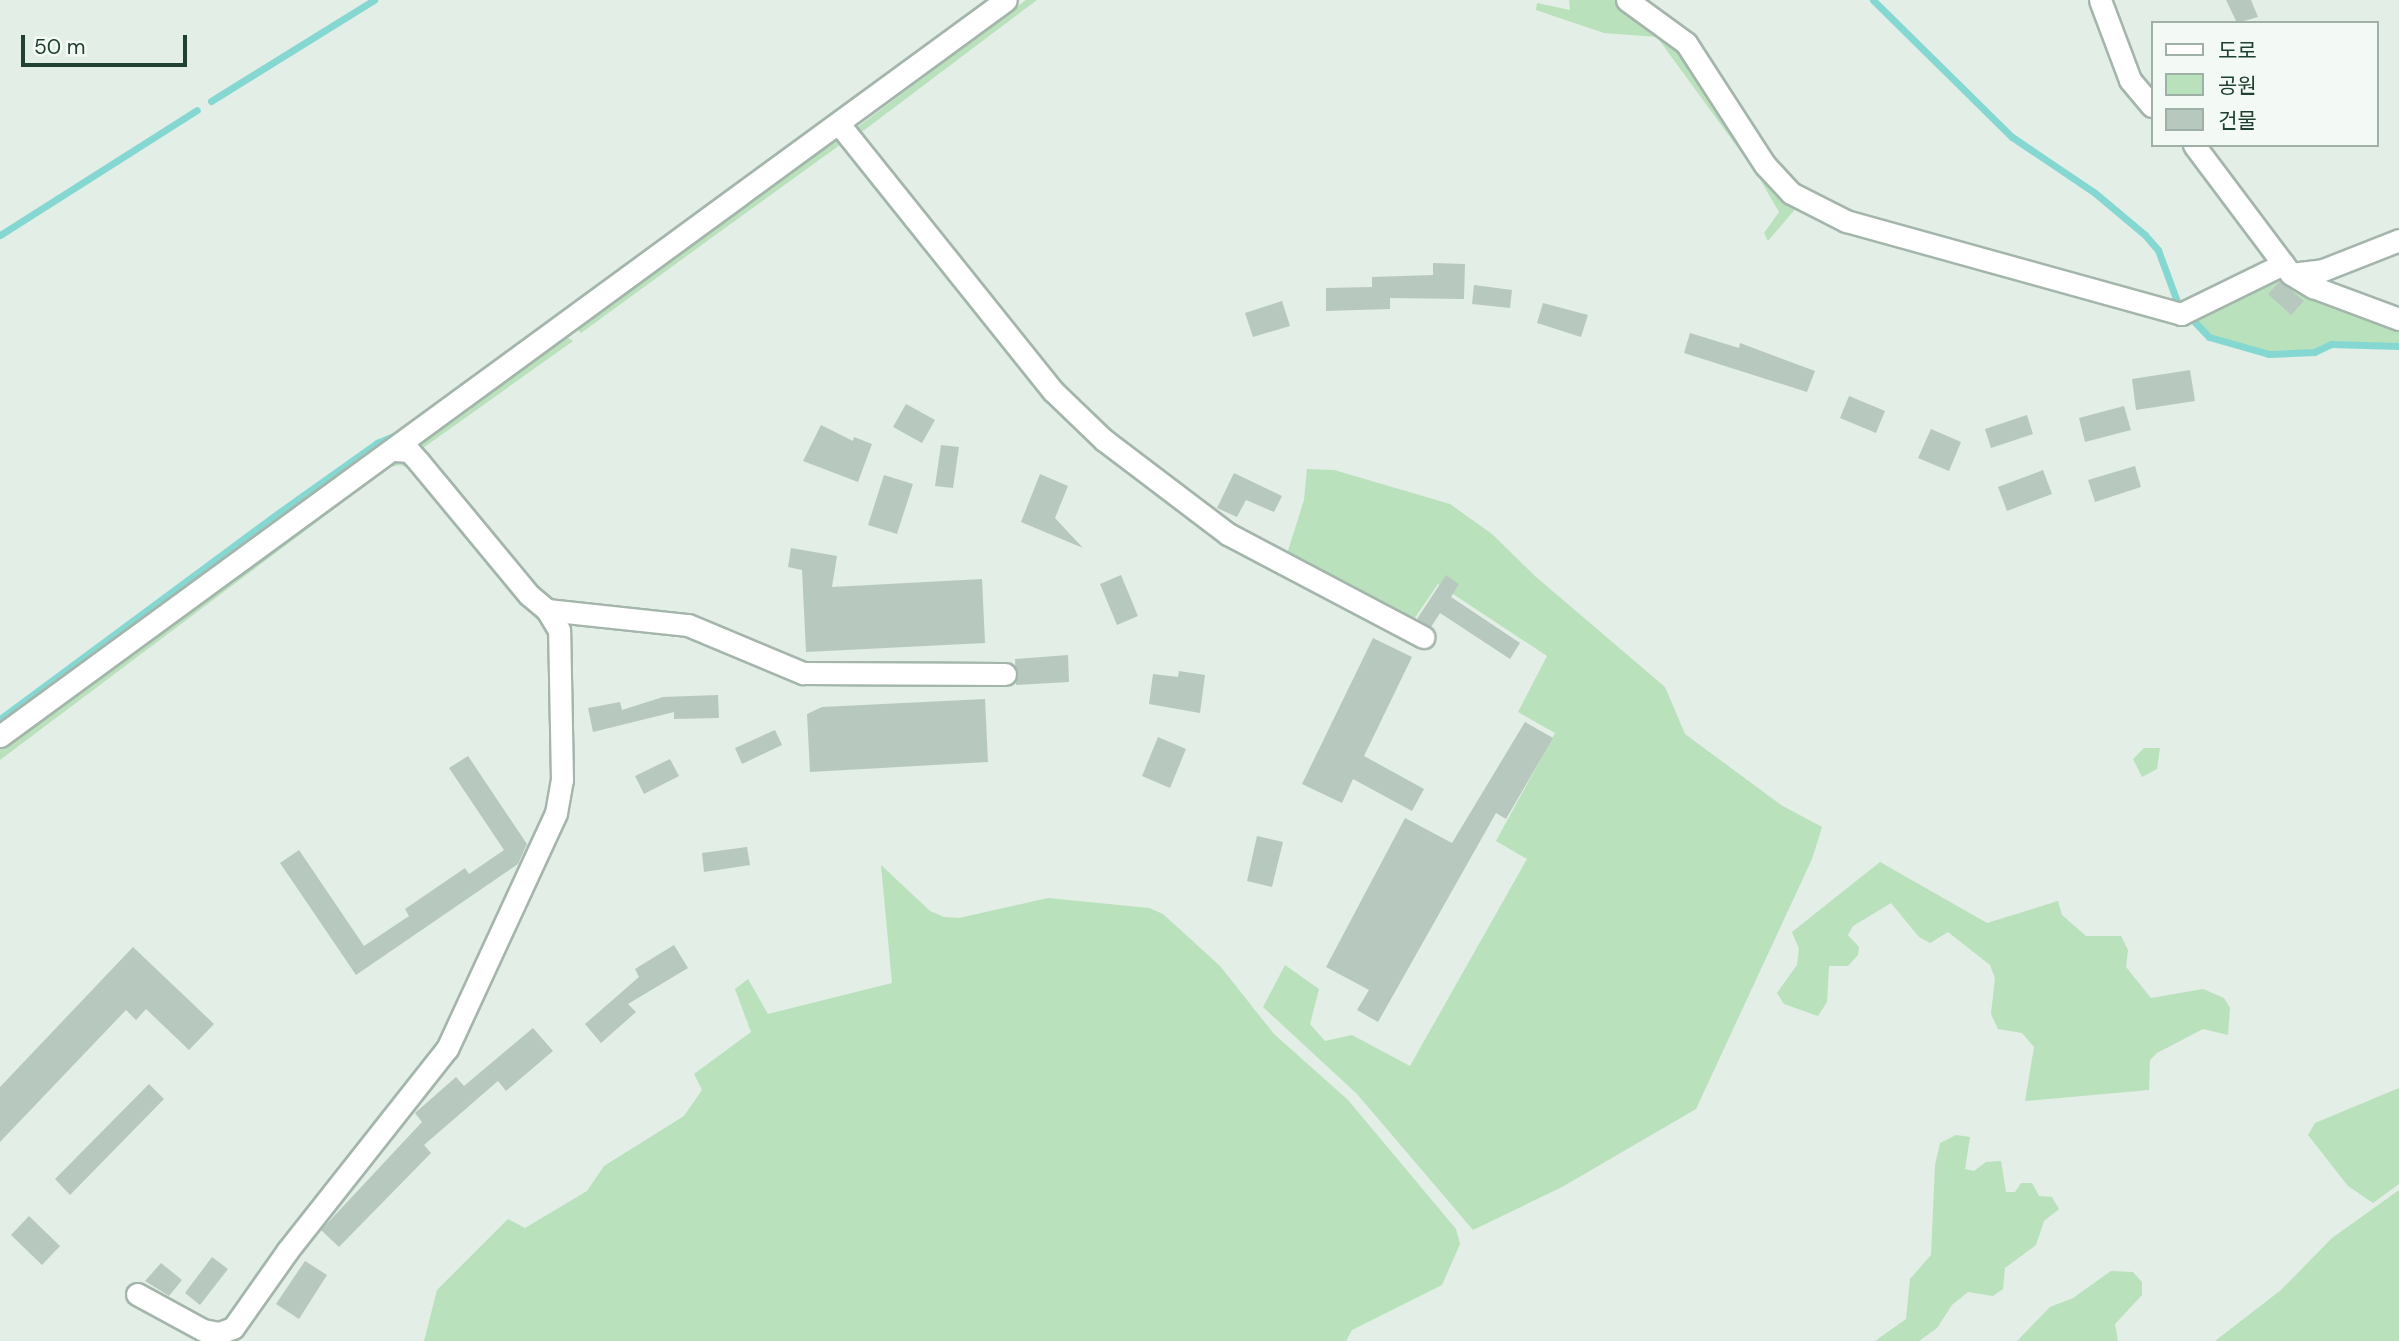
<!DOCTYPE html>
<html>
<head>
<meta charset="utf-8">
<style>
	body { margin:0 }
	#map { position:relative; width:2399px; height:1341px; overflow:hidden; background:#e2eee6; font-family:"DM Sans","Noto Sans KR",sans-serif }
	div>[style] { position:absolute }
	.green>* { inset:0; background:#b9e1bb }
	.stream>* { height:7px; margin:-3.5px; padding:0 3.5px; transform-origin:3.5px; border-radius:3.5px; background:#85d8d2 }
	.building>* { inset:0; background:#b7c9be }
	.roads { filter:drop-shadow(2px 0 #a4b6ac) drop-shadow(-2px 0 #a4b6ac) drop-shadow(0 2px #a4b6ac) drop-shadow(0 -2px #a4b6ac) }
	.minor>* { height:21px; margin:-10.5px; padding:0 10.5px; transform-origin:10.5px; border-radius:10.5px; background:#fff }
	span { translate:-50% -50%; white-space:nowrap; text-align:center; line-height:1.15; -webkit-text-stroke:5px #f3faf5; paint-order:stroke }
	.legend { position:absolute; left:2151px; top:21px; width:228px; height:126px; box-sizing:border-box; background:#f3faf5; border:2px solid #9fb0a7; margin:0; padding:9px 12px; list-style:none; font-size:21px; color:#204031 }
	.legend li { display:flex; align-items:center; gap:14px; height:35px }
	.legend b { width:35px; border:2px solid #9fb0a7 }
	.scale { position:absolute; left:21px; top:35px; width:166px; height:32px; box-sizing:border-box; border:4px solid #204031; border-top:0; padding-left:9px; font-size:21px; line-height:24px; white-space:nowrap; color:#204031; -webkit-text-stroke:5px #f3faf5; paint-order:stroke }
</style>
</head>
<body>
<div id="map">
	<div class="green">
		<i style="clip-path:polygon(1026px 0,1037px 0,859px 134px,855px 129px)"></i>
		<i style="clip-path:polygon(1569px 0,1616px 0,1666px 33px,1798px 206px,1768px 241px,1764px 233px,1779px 212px,1757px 174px,1657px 37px,1604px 33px,1536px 10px,1537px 3px,1570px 10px)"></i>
		<i style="clip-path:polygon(840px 135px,844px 142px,703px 244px,581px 333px,575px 327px)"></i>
		<i style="clip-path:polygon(2282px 278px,2399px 323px,2399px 344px,2330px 342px,2313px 350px,2269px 351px,2210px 335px,2190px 315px)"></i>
		<i style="clip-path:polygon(565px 336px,573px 341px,423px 448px,415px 444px)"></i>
		<i style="clip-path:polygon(400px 437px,0 730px,0 722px,278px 516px,380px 444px)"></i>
		<i style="clip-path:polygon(392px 459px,403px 459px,421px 472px,400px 465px,390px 467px,0 760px,0 747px)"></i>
		<i style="clip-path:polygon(1307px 469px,1334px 470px,1450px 504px,1492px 534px,1536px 577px,1665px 687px,1685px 734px,1781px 805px,1822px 827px,1812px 859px,1696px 1109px,1562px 1187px,1473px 1230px,1357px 1094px,1263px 1007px,1285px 965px,1319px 989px,1310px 1024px,1325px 1041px,1352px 1035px,1410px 1066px,1527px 859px,1496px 841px,1555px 733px,1518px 712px,1547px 656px,1438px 584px,1414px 619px,1286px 557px,1304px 500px)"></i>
		<i style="clip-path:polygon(2144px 748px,2160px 748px,2157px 769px,2142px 777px,2133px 759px)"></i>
		<i style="clip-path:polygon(1880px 862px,1987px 923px,2058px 901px,2062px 915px,2086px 936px,2121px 936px,2128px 950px,2126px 967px,2151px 998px,2203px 989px,2224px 998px,2230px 1008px,2228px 1035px,2203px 1029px,2157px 1053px,2150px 1060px,2149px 1090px,2025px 1101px,2034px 1047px,2022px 1033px,1998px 1029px,1991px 1014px,1995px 978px,1990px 965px,1948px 932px,1930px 943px,1919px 937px,1891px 903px,1853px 926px,1848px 935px,1859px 947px,1858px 955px,1848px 966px,1829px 966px,1827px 1002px,1818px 1016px,1784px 1004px,1777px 993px,1797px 965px,1799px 949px,1792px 932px)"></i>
		<i style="clip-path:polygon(881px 865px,930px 911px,944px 917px,959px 918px,1048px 898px,1149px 908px,1163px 914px,1220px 966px,1274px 1034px,1348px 1100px,1456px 1229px,1460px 1244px,1442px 1285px,1352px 1330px,1346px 1341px,424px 1341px,437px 1290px,508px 1219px,525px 1228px,587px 1191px,604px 1166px,684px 1116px,702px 1090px,694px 1074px,751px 1032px,735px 989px,748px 979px,768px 1014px,892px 983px)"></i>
		<i style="clip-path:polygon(2399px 1088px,2399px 1184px,2373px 1203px,2348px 1186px,2308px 1135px,2315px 1123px)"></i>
		<i style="clip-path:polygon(1956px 1135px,1970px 1137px,1965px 1169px,1974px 1171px,1986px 1162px,2001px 1161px,2006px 1192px,2015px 1192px,2021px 1183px,2032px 1183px,2039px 1196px,2052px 1197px,2059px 1209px,2044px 1221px,2036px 1245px,2005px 1268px,2003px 1289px,1993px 1296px,1968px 1292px,1952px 1305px,1937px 1328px,1919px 1341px,1875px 1341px,1906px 1319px,1910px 1279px,1931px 1255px,1935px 1165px,1940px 1143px)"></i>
		<i style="clip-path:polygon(2399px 1190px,2399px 1341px,2215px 1341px,2281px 1290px,2332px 1238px)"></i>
		<i style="clip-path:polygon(2111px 1271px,2133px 1272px,2142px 1282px,2142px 1295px,2115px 1324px,2118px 1341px,2017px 1341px,2050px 1307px,2073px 1298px)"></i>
	</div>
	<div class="stream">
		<i style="left:1873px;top:0;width:195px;rotate:44.6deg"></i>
		<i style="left:2012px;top:137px;width:100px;rotate:34deg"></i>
		<i style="left:2095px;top:193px;width:65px;rotate:40deg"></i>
		<i style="left:2145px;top:235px;width:20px;rotate:49deg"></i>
		<i style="left:2158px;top:250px;width:58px;rotate:69.7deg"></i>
		<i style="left:2178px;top:304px;width:45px;rotate:46.8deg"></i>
		<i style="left:2209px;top:337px;width:62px;rotate:15.8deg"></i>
		<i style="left:2269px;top:354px;width:45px;rotate:-2.5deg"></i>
		<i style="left:2314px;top:352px;width:19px;rotate:-25deg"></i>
		<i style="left:2331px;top:344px;width:68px;rotate:1.7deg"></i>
		<i style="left:211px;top:101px;width:192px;rotate:-31.8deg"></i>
		<i style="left:0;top:235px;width:233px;rotate:-32.4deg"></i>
		<i style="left:0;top:719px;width:345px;rotate:-36.5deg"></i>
		<i style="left:277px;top:514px;width:123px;rotate:-35.4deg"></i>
		<i style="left:377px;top:443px;width:23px;rotate:-23deg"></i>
	</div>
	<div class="building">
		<i style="clip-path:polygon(2226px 0,2251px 0,2258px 17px,2237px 23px)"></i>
		<i style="clip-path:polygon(1433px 263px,1465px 264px,1464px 299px,1390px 298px,1390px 309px,1326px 311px,1326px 288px,1372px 287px,1372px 277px,1433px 275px)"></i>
		<i style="clip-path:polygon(2280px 281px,2304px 301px,2291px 315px,2268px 294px)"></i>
		<i style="clip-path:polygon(1474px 285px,1512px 290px,1510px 308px,1472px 304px)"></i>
		<i style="clip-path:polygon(1282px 301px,1290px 326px,1253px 337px,1245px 313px)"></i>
		<i style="clip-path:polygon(1543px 303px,1588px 315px,1581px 337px,1537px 323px)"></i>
		<i style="clip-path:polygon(1690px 333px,1739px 348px,1740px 343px,1815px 371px,1807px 392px,1684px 353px)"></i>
		<i style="clip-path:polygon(2190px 370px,2195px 401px,2136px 410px,2132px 379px)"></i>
		<i style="clip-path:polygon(1849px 396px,1885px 411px,1876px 433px,1840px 418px)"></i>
		<i style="clip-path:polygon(906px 404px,935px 420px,922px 443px,893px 427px)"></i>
		<i style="clip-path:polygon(2124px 406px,2131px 430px,2085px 442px,2079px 418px)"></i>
		<i style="clip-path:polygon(2027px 415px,2033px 434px,1991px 448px,1985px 429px)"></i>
		<i style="clip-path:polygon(821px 425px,853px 441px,854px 437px,872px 444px,858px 482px,803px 461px)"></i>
		<i style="clip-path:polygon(1931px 429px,1961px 442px,1949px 471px,1918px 458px)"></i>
		<i style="clip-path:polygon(941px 445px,959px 447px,953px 488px,935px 486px)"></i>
		<i style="clip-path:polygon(2135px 466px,2141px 487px,2095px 502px,2088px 480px)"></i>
		<i style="clip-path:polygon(2043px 470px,2052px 494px,2007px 511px,1998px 487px)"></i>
		<i style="clip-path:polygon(1234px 473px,1282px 496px,1274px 512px,1246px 500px,1237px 517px,1217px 508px)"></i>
		<i style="clip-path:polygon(1040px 474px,1068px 486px,1055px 518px,1083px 548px,1021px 522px)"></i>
		<i style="clip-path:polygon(884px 475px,913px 484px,897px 534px,868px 525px)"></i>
		<i style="clip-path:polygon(791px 548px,837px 556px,832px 587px,982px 579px,985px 643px,806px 652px,802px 570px,788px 567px)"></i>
		<i style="clip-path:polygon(1121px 575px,1138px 616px,1117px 625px,1100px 584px)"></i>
		<i style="clip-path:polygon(1446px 575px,1459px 584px,1451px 597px,1520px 643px,1510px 659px,1440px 613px,1431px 627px,1417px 619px)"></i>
		<i style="clip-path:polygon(1373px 638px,1412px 657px,1364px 756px,1424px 789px,1412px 811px,1353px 779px,1342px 803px,1302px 784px)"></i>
		<i style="clip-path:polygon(1068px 655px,1069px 682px,1016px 685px,1015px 659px)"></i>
		<i style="clip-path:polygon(1179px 671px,1205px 675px,1200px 713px,1149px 704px,1153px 674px,1178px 677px)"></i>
		<i style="clip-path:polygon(718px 695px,719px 718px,674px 719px,674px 712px,593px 732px,588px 708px,620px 702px,622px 710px,663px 697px)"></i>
		<i style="clip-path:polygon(985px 699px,988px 762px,810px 772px,807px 714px,822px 707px)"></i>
		<i style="clip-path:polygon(1525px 722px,1553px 738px,1506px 819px,1496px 813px,1378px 1022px,1357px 1010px,1369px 990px,1326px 967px,1405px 818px,1452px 843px)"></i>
		<i style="clip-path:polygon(775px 730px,782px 745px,742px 764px,735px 748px)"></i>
		<i style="clip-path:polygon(1158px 737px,1186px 749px,1170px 788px,1142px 776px)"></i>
		<i style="clip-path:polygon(468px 756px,527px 844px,518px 864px,356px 975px,280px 863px,299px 850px,364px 946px,409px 916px,405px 909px,465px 868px,469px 874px,504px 850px,449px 768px)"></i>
		<i style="clip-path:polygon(670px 759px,679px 776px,644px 794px,635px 776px)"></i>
		<i style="clip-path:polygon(1257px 836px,1283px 842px,1272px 887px,1247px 881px)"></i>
		<i style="clip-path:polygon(747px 847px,750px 865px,704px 872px,702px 853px)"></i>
		<i style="clip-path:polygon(674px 945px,688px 968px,628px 1004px,636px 1012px,601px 1043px,585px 1024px,639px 977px,635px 969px)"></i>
		<i style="clip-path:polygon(133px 947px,214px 1024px,189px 1050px,146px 1009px,136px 1020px,126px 1010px,0 1142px,0 1087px)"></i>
		<i style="clip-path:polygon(533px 1028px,553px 1051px,506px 1091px,498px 1081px,424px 1145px,431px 1153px,339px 1247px,321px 1230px,422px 1122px,415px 1113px,456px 1077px,464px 1086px)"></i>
		<i style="clip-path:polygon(149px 1084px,164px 1099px,70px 1195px,55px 1179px)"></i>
		<i style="clip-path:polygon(29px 1216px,60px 1246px,42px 1265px,11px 1235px)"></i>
		<i style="clip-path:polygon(212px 1257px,228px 1269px,200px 1305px,185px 1293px)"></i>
		<i style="clip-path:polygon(305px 1261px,327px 1275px,299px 1319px,276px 1304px)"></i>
		<i style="clip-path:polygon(161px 1263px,182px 1280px,169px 1296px,145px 1281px)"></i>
	</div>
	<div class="roads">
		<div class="minor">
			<i style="left:1627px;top:0;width:73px;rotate:36.1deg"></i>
			<i style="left:1686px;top:43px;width:145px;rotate:57.1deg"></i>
			<i style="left:1765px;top:165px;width:38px;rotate:47deg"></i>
			<i style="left:1791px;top:193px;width:62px;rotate:27deg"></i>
			<i style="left:1846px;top:221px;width:348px;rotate:15.5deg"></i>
			<i style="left:2181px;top:314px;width:114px;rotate:-26.1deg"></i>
			<i style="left:2100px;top:0;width:85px;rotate:69.4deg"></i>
			<i style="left:2130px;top:80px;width:34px;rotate:50deg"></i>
			<i style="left:839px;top:124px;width:342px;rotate:51.3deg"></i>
			<i style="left:1053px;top:391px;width:71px;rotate:43.9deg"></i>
			<i style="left:1104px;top:440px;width:156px;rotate:37.2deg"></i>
			<i style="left:1228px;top:534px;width:221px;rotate:27.8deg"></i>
			<i style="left:2194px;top:145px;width:161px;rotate:53.1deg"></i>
			<i style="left:2291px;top:274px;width:32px;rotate:-7deg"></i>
			<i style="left:2323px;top:270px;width:82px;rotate:-21.5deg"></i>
			<i style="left:2291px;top:274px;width:26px;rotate:31deg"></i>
			<i style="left:2313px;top:287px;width:92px;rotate:20.4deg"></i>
			<i style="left:547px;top:610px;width:142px;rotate:6.1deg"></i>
			<i style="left:688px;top:625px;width:125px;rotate:22.7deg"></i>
			<i style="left:803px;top:673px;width:202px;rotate:0.3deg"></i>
			<i style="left:0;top:736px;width:1246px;rotate:-36.19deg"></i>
			<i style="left:137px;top:1294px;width:75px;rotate:28.6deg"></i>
			<i style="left:203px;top:1330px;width:16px;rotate:11deg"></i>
			<i style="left:219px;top:1333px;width:15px;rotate:-20deg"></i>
			<i style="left:233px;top:1328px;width:95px;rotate:-54.8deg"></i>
			<i style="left:288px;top:1250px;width:256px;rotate:-51.7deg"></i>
			<i style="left:447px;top:1049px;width:260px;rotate:-65.2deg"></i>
			<i style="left:556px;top:813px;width:34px;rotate:-80deg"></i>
			<i style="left:562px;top:780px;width:150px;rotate:-91.1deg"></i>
			<i style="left:559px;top:630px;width:23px;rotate:-121deg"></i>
			<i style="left:547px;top:610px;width:23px;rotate:-140deg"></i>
			<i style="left:529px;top:595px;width:173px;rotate:-129.6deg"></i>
			<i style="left:419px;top:462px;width:15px;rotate:-132deg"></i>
			<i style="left:409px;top:451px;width:14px;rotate:-176deg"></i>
		</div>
	</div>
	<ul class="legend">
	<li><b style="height:9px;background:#fff"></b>도로</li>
	<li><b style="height:19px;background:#b9e1bb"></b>공원</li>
	<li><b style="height:19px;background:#b7c9be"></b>건물</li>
	</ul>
	<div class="scale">50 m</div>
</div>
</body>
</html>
